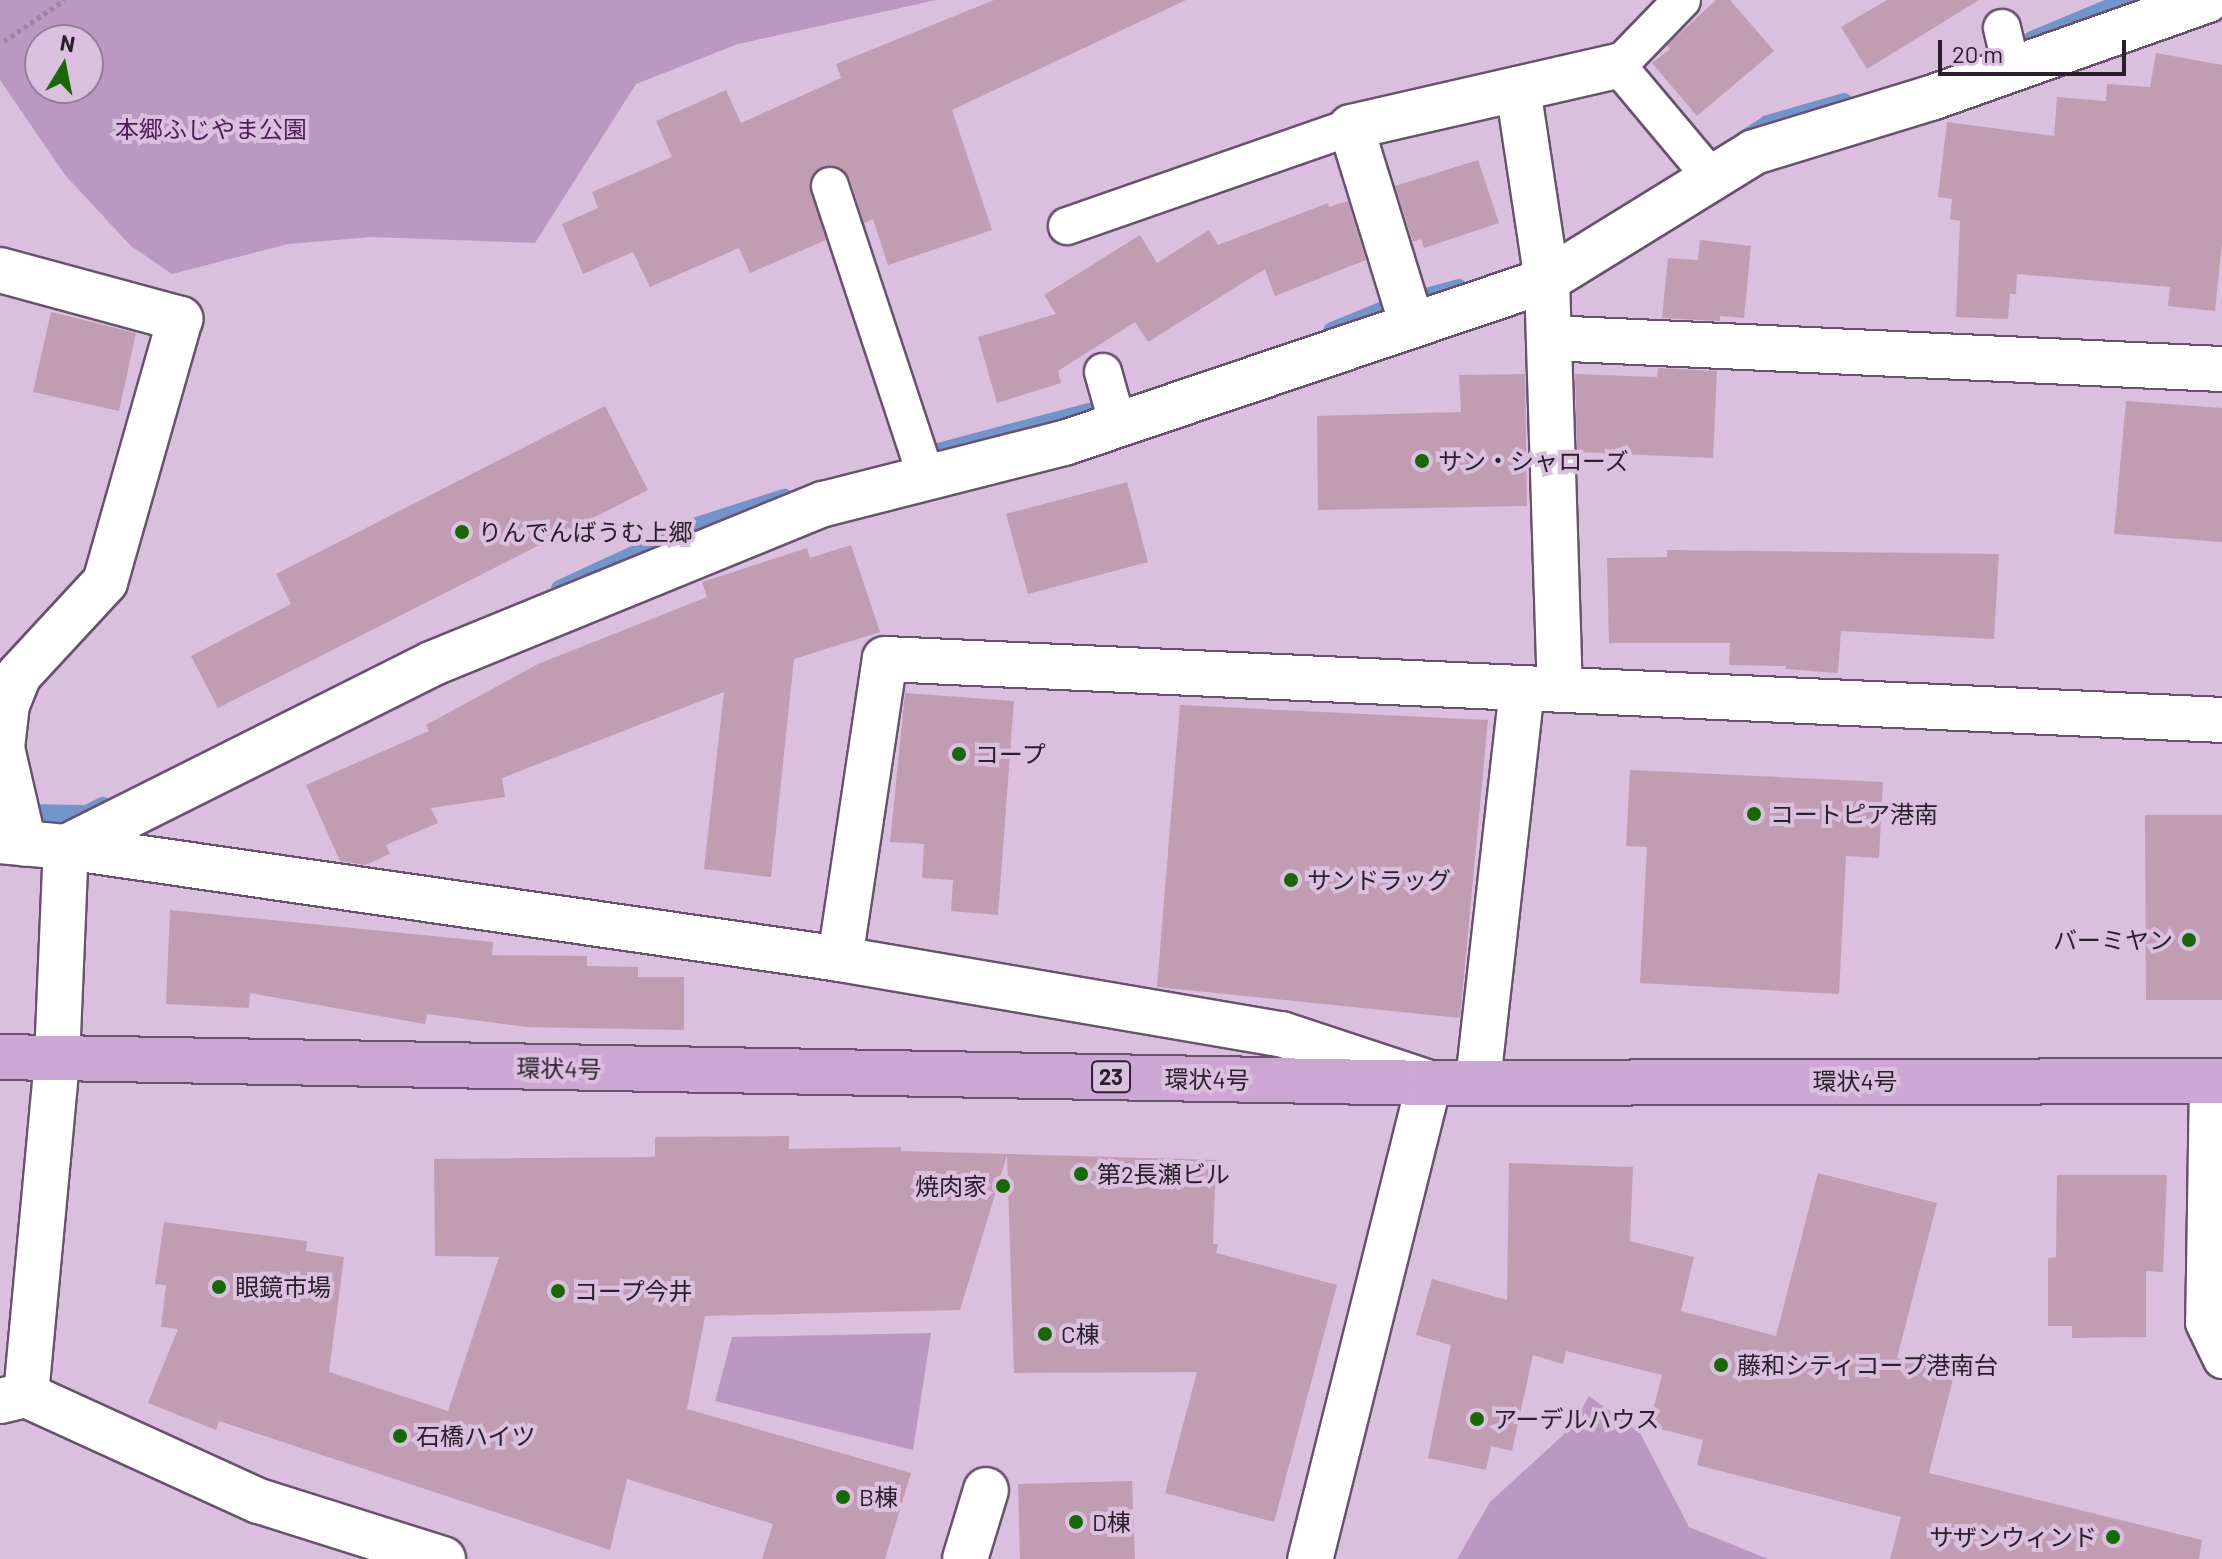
<!DOCTYPE html>
<html>
<head>
<meta charset="utf-8">
<style>
	body { margin:0 }
	#map { position:relative; width:2222px; height:1559px; overflow:hidden; background:#dabfdf; font-family:Barlow,"Noto Sans JP",sans-serif }
	div>[style] { position:absolute }
	.green>* { inset:0; background:#ba98c1 }
	.stream>* { height:18px; margin:-9px; padding:0 9px; transform-origin:9px; border-radius:9px; background:#7393cb }
	.building>* { inset:0; background:#c19db3 }
	.path>* { height:5px; margin-top:-2.5px; transform-origin:0; background:repeating-linear-gradient(90deg,#9b869f 0 4px,transparent 0 8px) }
	.roads { filter:drop-shadow(2px 0 #69526d) drop-shadow(-2px 0 #69526d) drop-shadow(0 2px #69526d) drop-shadow(0 -2px #69526d) }
	.service>* { height:36px; margin:-18px; padding:0 18px; transform-origin:18px; border-radius:18px; background:#fff }
	.minor>* { height:44px; margin:-22px; padding:0 22px; transform-origin:22px; border-radius:22px; background:#fff }
	.primary>* { height:44px; margin:-22px; padding:0 22px; transform-origin:22px; border-radius:22px; background:#cda7d4 }
	.dots>* { width:22px; height:22px; translate:-50% -50%; box-sizing:border-box; border:4px solid #dabfdf; border-radius:50% }
	span { translate:-50% -50%; white-space:nowrap; text-align:center; line-height:1.15; -webkit-text-stroke:8px #dabfdf; paint-order:stroke }
	.shield-label span { padding:2px 6px; background:#dabfdf; border:2px solid; border-radius:6px; -webkit-text-stroke-width:0 }
	.shield-label { font-size:22px; color:#2a202c; font-weight:700 }
	.park-label { font-size:24px; color:#511a5b }
	.poi-label { font-size:24px; color:#2a202c }
	.left { translate:0 -50%; text-align:left }
	.right { translate:-100% -50%; text-align:right }
	.street-label { font-size:24px; color:#2a202c }
	.north { position:absolute; left:24px; top:24px; width:80px; height:80px; box-sizing:border-box; background:#dabfdf; border:2px solid #947f97; border-radius:50%; rotate:10deg; font-size:22px; font-weight:700; line-height:32px; text-align:center; color:#2a202c }
	.north::after { content:''; display:block; margin:auto; width:28px; height:36px; background:#196808; clip-path:polygon(50% 0,100% 100%,50% 72%,0 100%) }
	.scale { position:absolute; left:1938px; top:40px; width:188px; height:36px; box-sizing:border-box; border:4px solid #2a202c; border-top:0; padding-left:10px; font-size:24px; line-height:28px; white-space:nowrap; color:#2a202c; -webkit-text-stroke:6px #dabfdf; paint-order:stroke }
</style>
</head>
<body>
<div id="map">
	<div class="green">
		<i style="clip-path:polygon(evenodd,0 0,936px 0,738px 44px,636px 84px,535px 243px,372px 237px,288px 244px,172px 274px,131px 246px,65px 175px,0 80px,0 0,88px 40px,88px 88px,40px 88px,40px 40px,88px 40px)"></i>
		<i style="clip-path:polygon(931px 1333px,913px 1450px,715px 1401px,732px 1337px)"></i>
		<i style="clip-path:polygon(1589px 1396px,1640px 1433px,1689px 1527px,1768px 1559px,1457px 1559px,1490px 1502px,1572px 1427px)"></i>
	</div>
	<div class="stream">
		<i style="left:2032px;top:40px;width:104px;rotate:-22.6deg"></i>
		<i style="left:1745px;top:139px;width:27px;rotate:-33deg"></i>
		<i style="left:1768px;top:124px;width:79px;rotate:-16.1deg"></i>
		<i style="left:1332px;top:331px;width:66px;rotate:-22.3deg"></i>
		<i style="left:1393px;top:306px;width:68px;rotate:-15.3deg"></i>
		<i style="left:916px;top:458px;width:199px;rotate:-14.9deg"></i>
		<i style="left:560px;top:589px;width:148px;rotate:-24.8deg"></i>
		<i style="left:694px;top:527px;width:95px;rotate:-17.9deg"></i>
		<i style="left:15px;top:813px;width:72px;rotate:0.8deg"></i>
		<i style="left:87px;top:814px;width:18px;rotate:-27deg"></i>
	</div>
	<div class="building">
		<i style="clip-path:polygon(994px 0,1186px 0,952px 110px,992px 230px,888px 265px,873px 219px,864px 223px,850px 179px,835px 166px,824px 166px,815px 172px,809px 183px,826px 240px,750px 273px,739px 248px,650px 287px,633px 252px,583px 274px,562px 224px,598px 208px,592px 192px,672px 157px,656px 121px,726px 90px,741px 123px,841px 78px,836px 64px)"></i>
		<i style="clip-path:polygon(1716px 0,1730px 0,1774px 51px,1697px 116px,1652px 63px,1670px 49px,1667px 45px)"></i>
		<i style="clip-path:polygon(1887px 0,1979px 0,1867px 69px,1841px 27px)"></i>
		<i style="clip-path:polygon(2156px 53px,2222px 65px,2222px 243px,2215px 311px,2168px 306px,2170px 287px,2017px 274px,2016px 294px,2010px 294px,2008px 319px,1956px 317px,1960px 221px,1950px 219px,1952px 199px,1938px 197px,1947px 122px,2054px 136px,2057px 97px,2106px 101px,2107px 84px,2150px 87px)"></i>
		<i style="clip-path:polygon(1478px 160px,1499px 223px,1424px 248px,1421px 239px,1413px 242px,1395px 186px)"></i>
		<i style="clip-path:polygon(1348px 201px,1366px 260px,1275px 296px,1265px 269px,1148px 342px,1135px 322px,1058px 371px,1061px 383px,997px 403px,978px 337px,1056px 314px,1044px 295px,1140px 235px,1157px 263px,1209px 230px,1218px 245px,1328px 203px,1329px 207px)"></i>
		<i style="clip-path:polygon(1700px 240px,1751px 246px,1744px 318px,1720px 316px,1720px 321px,1662px 318px,1668px 258px,1698px 260px)"></i>
		<i style="clip-path:polygon(51px 312px,136px 333px,119px 411px,33px 392px)"></i>
		<i style="clip-path:polygon(1658px 368px,1717px 371px,1713px 458px,1577px 452px,1575px 374px,1657px 377px)"></i>
		<i style="clip-path:polygon(1525px 374px,1527px 506px,1318px 510px,1317px 416px,1461px 412px,1459px 375px)"></i>
		<i style="clip-path:polygon(2126px 401px,2222px 408px,2222px 542px,2114px 534px)"></i>
		<i style="clip-path:polygon(605px 406px,648px 490px,218px 708px,191px 656px,291px 604px,276px 574px)"></i>
		<i style="clip-path:polygon(1127px 482px,1148px 562px,1028px 594px,1006px 514px)"></i>
		<i style="clip-path:polygon(851px 545px,880px 632px,794px 659px,771px 877px,704px 869px,724px 692px,502px 778px,505px 797px,431px 808px,438px 823px,386px 845px,390px 854px,365px 865px,340px 861px,306px 785px,429px 731px,426px 725px,538px 664px,707px 597px,702px 582px,807px 548px,810px 558px)"></i>
		<i style="clip-path:polygon(1667px 550px,1999px 554px,1994px 639px,1841px 631px,1838px 673px,1786px 669px,1786px 666px,1729px 665px,1730px 643px,1609px 643px,1607px 558px,1667px 557px)"></i>
		<i style="clip-path:polygon(905px 693px,1014px 701px,998px 915px,951px 911px,953px 880px,922px 878px,924px 844px,890px 842px)"></i>
		<i style="clip-path:polygon(1180px 705px,1488px 720px,1460px 1018px,1157px 987px)"></i>
		<i style="clip-path:polygon(1630px 770px,1883px 782px,1879px 858px,1846px 856px,1839px 994px,1640px 983px,1647px 847px,1626px 846px)"></i>
		<i style="clip-path:polygon(2145px 815px,2222px 815px,2222px 1000px,2146px 1000px)"></i>
		<i style="clip-path:polygon(170px 910px,493px 942px,492px 955px,587px 956px,587px 966px,638px 967px,638px 977px,684px 977px,684px 1030px,527px 1027px,427px 1014px,425px 1024px,250px 993px,249px 1008px,166px 1004px)"></i>
		<i style="clip-path:polygon(789px 1136px,789px 1149px,901px 1147px,901px 1151px,1216px 1160px,1213px 1244px,1218px 1244px,1216px 1253px,1337px 1285px,1274px 1522px,1165px 1493px,1197px 1372px,1014px 1373px,1007px 1155px,960px 1310px,705px 1316px,687px 1409px,911px 1473px,885px 1559px,762px 1559px,773px 1524px,627px 1479px,610px 1550px,219px 1421px,216px 1430px,148px 1403px,178px 1329px,161px 1327px,166px 1285px,155px 1284px,164px 1222px,307px 1241px,306px 1251px,344px 1257px,329px 1372px,448px 1411px,499px 1257px,435px 1256px,434px 1159px,655px 1157px,655px 1137px)"></i>
		<i style="clip-path:polygon(1509px 1163px,1633px 1167px,1630px 1241px,1694px 1257px,1681px 1311px,1776px 1336px,1818px 1173px,1937px 1203px,1897px 1358px,1955px 1371px,1929px 1473px,2202px 1540px,2199px 1559px,1890px 1559px,1901px 1517px,1697px 1465px,1703px 1440px,1649px 1426px,1662px 1375px,1566px 1351px,1563px 1364px,1533px 1355px,1512px 1451px,1491px 1446px,1486px 1470px,1428px 1458px,1451px 1345px,1416px 1335px,1432px 1279px,1507px 1300px)"></i>
		<i style="clip-path:polygon(2057px 1175px,2167px 1175px,2163px 1272px,2146px 1271px,2146px 1337px,2072px 1338px,2072px 1326px,2048px 1326px,2048px 1258px,2056px 1257px)"></i>
		<i style="clip-path:polygon(1132px 1481px,1135px 1559px,1020px 1559px,1018px 1484px)"></i>
	</div>
	<div class="path">
		<i style="left:4px;top:41px;width:73px;rotate:-34.3deg"></i>
	</div>
	<div class="roads">
		<div class="service">
			<i style="left:1682px;top:0;width:92px;rotate:134.1deg"></i>
			<i style="left:1618px;top:66px;width:146px;rotate:50deg"></i>
			<i style="left:2002px;top:28px;width:43px;rotate:76.6deg"></i>
			<i style="left:830px;top:186px;width:309px;rotate:71.7deg"></i>
			<i style="left:1067px;top:226px;width:301px;rotate:-19.2deg"></i>
			<i style="left:1103px;top:372px;width:55px;rotate:74.2deg"></i>
			<i style="left:2208px;top:1081px;width:242px;rotate:90.9deg"></i>
			<i style="left:2204px;top:1323px;width:41px;rotate:64.1deg"></i>
		</div>
		<div class="minor">
			<i style="left:1518px;top:89px;width:193px;rotate:81.4deg"></i>
			<i style="left:1547px;top:280px;width:410px;rotate:88.2deg"></i>
			<i style="left:0;top:270px;width:187px;rotate:15.2deg"></i>
			<i style="left:180px;top:319px;width:273px;rotate:105.9deg"></i>
			<i style="left:105px;top:582px;width:127px;rotate:132.8deg"></i>
			<i style="left:19px;top:675px;width:31px;rotate:112deg"></i>
			<i style="left:7px;top:704px;width:44px;rotate:96.5deg"></i>
			<i style="left:2px;top:748px;width:98px;rotate:77.1deg"></i>
			<i style="left:1412px;top:325px;width:207px;rotate:-107.1deg"></i>
			<i style="left:1351px;top:127px;width:274px;rotate:-12.9deg"></i>
			<i style="left:1549px;top:338px;width:674px;rotate:2.64deg"></i>
			<i style="left:0;top:841px;width:66px;rotate:5.2deg"></i>
			<i style="left:66px;top:847px;width:782px;rotate:8.23deg"></i>
			<i style="left:840px;top:959px;width:447px;rotate:9.7deg"></i>
			<i style="left:1281px;top:1034px;width:156px;rotate:18.3deg"></i>
			<i style="left:1429px;top:1083px;width:491px;rotate:104deg"></i>
			<i style="left:66px;top:847px;width:408px;rotate:-26.6deg"></i>
			<i style="left:431px;top:664px;width:424px;rotate:-22.2deg"></i>
			<i style="left:824px;top:504px;width:248px;rotate:-14.3deg"></i>
			<i style="left:1064px;top:443px;width:510px;rotate:-18.65deg"></i>
			<i style="left:1547px;top:280px;width:243px;rotate:-31.7deg"></i>
			<i style="left:1754px;top:152px;width:185px;rotate:-17deg"></i>
			<i style="left:1931px;top:98px;width:293px;rotate:-19.5deg"></i>
			<i style="left:840px;top:959px;width:303px;rotate:-81.5deg"></i>
			<i style="left:885px;top:659px;width:1338px;rotate:2.61deg"></i>
			<i style="left:1478px;top:1081px;width:394px;rotate:-83.6deg"></i>
			<i style="left:26px;top:1395px;width:337px;rotate:-84.7deg"></i>
			<i style="left:57px;top:1059px;width:212px;rotate:-87.6deg"></i>
			<i style="left:0;top:1401px;width:27px;rotate:-13deg"></i>
			<i style="left:26px;top:1395px;width:256px;rotate:24.5deg"></i>
			<i style="left:259px;top:1501px;width:193px;rotate:17.5deg"></i>
			<i style="left:965px;top:1559px;width:72px;rotate:-73.1deg"></i>
		</div>
		<div class="primary">
			<i style="left:0;top:1057px;width:1429px;rotate:1.04deg"></i>
			<i style="left:1429px;top:1083px;width:793px;rotate:-0.14deg"></i>
		</div>
	</div>
	<div class="dots">
		<i style="left:1422px;top:461px;background:#196808"></i>
		<i style="left:462px;top:532px;background:#196808"></i>
		<i style="left:959px;top:754px;background:#196808"></i>
		<i style="left:1754px;top:814px;background:#196808"></i>
		<i style="left:1291px;top:880px;background:#196808"></i>
		<i style="left:2189px;top:940px;background:#196808"></i>
		<i style="left:1081px;top:1174px;background:#196808"></i>
		<i style="left:1003px;top:1186px;background:#196808"></i>
		<i style="left:219px;top:1287px;background:#196808"></i>
		<i style="left:558px;top:1291px;background:#196808"></i>
		<i style="left:1045px;top:1334px;background:#196808"></i>
		<i style="left:1721px;top:1365px;background:#196808"></i>
		<i style="left:1477px;top:1419px;background:#196808"></i>
		<i style="left:400px;top:1436px;background:#196808"></i>
		<i style="left:843px;top:1497px;background:#196808"></i>
		<i style="left:1076px;top:1522px;background:#196808"></i>
		<i style="left:2113px;top:1537px;background:#196808"></i>
	</div>
	<div class="shield-label">
		<span style="left:1111px;top:1077px">23</span>
	</div>
	<div class="park-label">
		<span style="left:211px;top:129px">本郷ふじやま公園</span>
	</div>
	<div class="poi-label">
		<span class="left" style="left:1438px;top:461px">サン・シャローズ</span>
		<span class="left" style="left:478px;top:532px">りんでんばうむ上郷</span>
		<span class="left" style="left:975px;top:754px">コープ</span>
		<span class="left" style="left:1770px;top:814px">コートピア港南</span>
		<span class="left" style="left:1307px;top:880px">サンドラッグ</span>
		<span class="right" style="left:2173px;top:940px">バーミヤン</span>
		<span class="left" style="left:1097px;top:1174px">第2長瀬ビル</span>
		<span class="right" style="left:987px;top:1186px">焼肉家</span>
		<span class="left" style="left:235px;top:1287px">眼鏡市場</span>
		<span class="left" style="left:574px;top:1291px">コープ今井</span>
		<span class="left" style="left:1061px;top:1334px">C棟</span>
		<span class="left" style="left:1737px;top:1365px">藤和シティコープ港南台</span>
		<span class="left" style="left:1493px;top:1419px">アーデルハウス</span>
		<span class="left" style="left:416px;top:1436px">石橋ハイツ</span>
		<span class="left" style="left:859px;top:1497px">B棟</span>
		<span class="left" style="left:1092px;top:1522px">D棟</span>
		<span class="right" style="left:2097px;top:1537px">サザンウィンド</span>
	</div>
	<div class="street-label">
		<span style="left:559px;top:1068px;rotate:1deg">環状4号</span>
		<span style="left:1207px;top:1079px;rotate:1deg">環状4号</span>
		<span style="left:1855px;top:1081px">環状4号</span>
	</div>
	<div class="north">N</div>
	<div class="scale">20 m</div>
</div>
</body>
</html>
